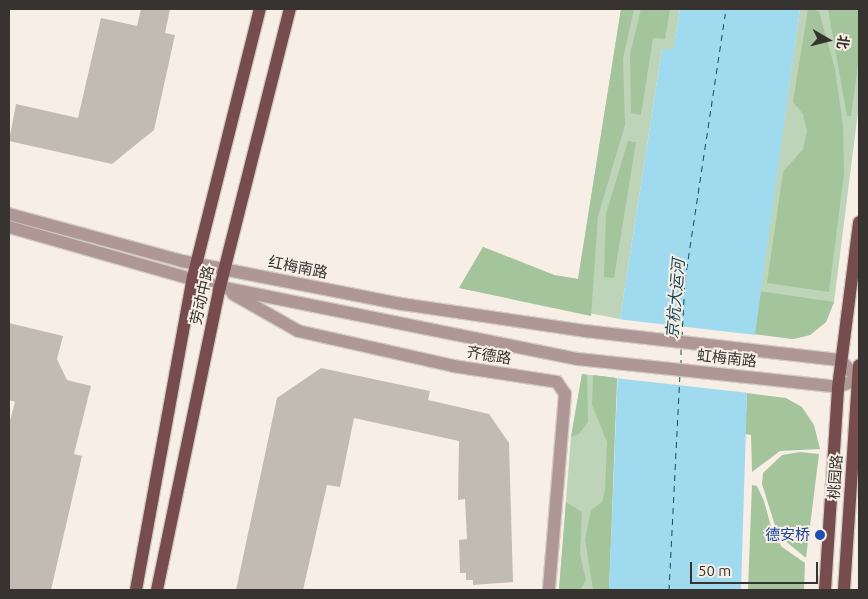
<!DOCTYPE html>
<html>
<head>
<meta charset="utf-8">
<style>
	body { margin:0 }
	#map { position:relative; width:868px; height:599px; overflow:hidden; background:#f7efe6; font-family:Ubuntu,"Noto Sans SC",sans-serif }
	div>[style] { position:absolute }
	.green>* { inset:0; background:#bed4b8 }
	.forest>* { inset:0; background:#a4c49c }
	.water>* { inset:0; background:#a0daef }
	.pier>* { inset:0; background:#f7efe6 }
	.ferry>* { height:1px; margin-top:-0.5px; transform-origin:0; background:repeating-linear-gradient(90deg,#194a59 0 6px,transparent 0 11px) }
	.building>* { inset:0; background:#c2bbb2 }
	.roads { filter:drop-shadow(1px 0 #d4cdc5) drop-shadow(-1px 0 #d4cdc5) drop-shadow(0 1px #d4cdc5) drop-shadow(0 -1px #d4cdc5) }
	.minor>* { height:12px; margin:-6px; padding:0 6px; transform-origin:6px; border-radius:6px; background:#af9796 }
	.major>* { height:12px; margin:-6px; padding:0 6px; transform-origin:6px; border-radius:6px; background:#764d4c }
	.dots>* { width:14px; height:14px; translate:-50% -50%; box-sizing:border-box; border:2px solid #f7efe6; border-radius:50% }
	span { translate:-50% -50%; white-space:nowrap; text-align:center; line-height:1.15; -webkit-text-stroke:4px #f7efe6; paint-order:stroke }
	.street-label { font-size:15px; color:#363330 }
	.transit-label { font-size:15px; color:#164399 }
	.right { translate:-100% -50%; text-align:right }
	.water-label { font-size:16px; color:#194a59; font-style:italic }
	.frame { position:absolute; inset:0; border:10px solid #363330; pointer-events:none }
	.north { position:absolute; left:803px; top:15px; width:50px; height:50px; -webkit-text-stroke:4px #f7efe6; paint-order:stroke; rotate:98deg; font-size:14px; font-weight:700; line-height:20px; text-align:center; color:#363330 }
	.north::after { content:''; display:block; margin:auto; width:18px; height:22px; background:#363330; clip-path:polygon(50% 0,100% 100%,50% 72%,0 100%) }
	.scale { position:absolute; left:690px; top:562px; width:128px; height:22px; box-sizing:border-box; border:2px solid #363330; border-top:0; padding-left:6px; font-size:15px; line-height:18px; white-space:nowrap; color:#363330; -webkit-text-stroke:4px #f7efe6; paint-order:stroke }
</style>
</head>
<body>
<div id="map">
	<div class="green">
		<i style="clip-path:polygon(621px 9px,680px 9px,673px 51px,662px 49px,620px 319px,459px 288px,483px 247px,554px 275px,578px 279px)"></i>
		<i style="clip-path:polygon(800px 9px,859px 9px,859px 104px,834px 302px,826px 322px,810px 335px,793px 339px,754px 334px)"></i>
		<i style="clip-path:polygon(582px 374px,617px 378px,609px 590px,559px 590px,571px 437px)"></i>
	</div>
	<div class="forest">
		<i style="clip-path:polygon(621px 9px,634px 9px,623px 59px,625px 125px,598px 216px,591px 316px,459px 288px,483px 247px,554px 275px,578px 279px)"></i>
		<i style="clip-path:polygon(641px 9px,670px 9px,665px 39px,653px 38px,641px 115px,631px 113px,630px 54px)"></i>
		<i style="clip-path:polygon(808px 9px,819px 11px,835px 69px,843px 126px,844px 174px,829px 292px,767px 283px,783px 172px,803px 149px,807px 131px,803px 114px,793px 102px)"></i>
		<i style="clip-path:polygon(828px 9px,859px 9px,859px 58px,851px 116px,847px 116px)"></i>
		<i style="clip-path:polygon(628px 141px,636px 142px,614px 278px,604px 277px,606px 214px)"></i>
		<i style="clip-path:polygon(759px 291px,834px 302px,826px 322px,810px 335px,793px 339px,754px 334px)"></i>
		<i style="clip-path:polygon(582px 374px,587px 375px,588px 422px,579px 434px,571px 437px)"></i>
		<i style="clip-path:polygon(593px 375px,617px 378px,609px 590px,593px 590px,585px 539px,591px 510px,602px 502px,605px 490px,607px 442px,592px 405px)"></i>
		<i style="clip-path:polygon(747px 393px,786px 398px,802px 407px,814px 425px,820px 449px,780px 451px,752px 472px,751px 435px,745px 434px)"></i>
		<i style="clip-path:polygon(800px 452px,819px 454px,806px 558px,778px 535px,762px 484px,763px 473px,782px 455px)"></i>
		<i style="clip-path:polygon(752px 485px,757px 486px,764px 501px,773px 534px,782px 547px,805px 563px,804px 590px,748px 590px)"></i>
		<i style="clip-path:polygon(566px 502px,582px 512px,580px 554px,586px 580px,580px 590px,559px 590px)"></i>
	</div>
	<div class="water">
		<i style="clip-path:polygon(680px 9px,800px 9px,747px 393px,741px 590px,609px 590px,620px 319px,662px 49px,673px 50px)"></i>
	</div>
	<div class="pier">
		<i style="clip-path:polygon(617px 319px,756px 335px,749px 393px,615px 378px)"></i>
	</div>
	<div class="ferry">
		<i style="left:682px;top:337px;width:57px;rotate:-87deg"></i>
		<i style="left:685px;top:280px;width:274px;rotate:-81.4deg"></i>
		<i style="left:681px;top:365px;width:16px;rotate:-90deg"></i>
		<i style="left:669px;top:590px;width:214px;rotate:-87.1deg"></i>
	</div>
	<div class="building">
		<i style="clip-path:polygon(141px 9px,170px 9px,165px 33px,175px 35px,154px 130px,112px 164px,9px 141px,16px 104px,78px 118px,101px 18px,137px 26px)"></i>
		<i style="clip-path:polygon(9px 323px,63px 336px,57px 359px,67px 380px,91px 386px,74px 454px,82px 456px,51px 590px,9px 590px,9px 424px,15px 402px,9px 400px)"></i>
		<i style="clip-path:polygon(321px 368px,430px 391px,428px 400px,489px 414px,509px 443px,513px 582px,473px 585px,473px 580px,466px 580px,466px 573px,460px 573px,459px 540px,467px 539px,465px 499px,458px 500px,459px 441px,354px 418px,340px 487px,327px 485px,303px 590px,236px 590px,277px 398px)"></i>
	</div>
	<div class="roads">
		<div class="minor">
			<i style="left:9px;top:214px;width:179px;rotate:15.2deg"></i>
			<i style="left:182px;top:261px;width:224px;rotate:11.1deg"></i>
			<i style="left:402px;top:304px;width:185px;rotate:8.4deg"></i>
			<i style="left:585px;top:331px;width:258px;rotate:6.5deg"></i>
			<i style="left:841px;top:360px;width:25px;rotate:50deg"></i>
			<i style="left:9px;top:227px;width:219px;rotate:15.9deg"></i>
			<i style="left:220px;top:287px;width:365px;rotate:11.4deg"></i>
			<i style="left:578px;top:359px;width:262px;rotate:6.1deg"></i>
			<i style="left:838px;top:387px;width:22px;rotate:-21deg"></i>
			<i style="left:233px;top:294px;width:75px;rotate:29.6deg"></i>
			<i style="left:298px;top:331px;width:159px;rotate:12.7deg"></i>
			<i style="left:453px;top:366px;width:105px;rotate:8.7deg"></i>
			<i style="left:557px;top:382px;width:14px;rotate:56deg"></i>
			<i style="left:565px;top:394px;width:197px;rotate:94.7deg"></i>
		</div>
		<div class="major">
			<i style="left:136px;top:590px;width:318px;rotate:-79.7deg"></i>
			<i style="left:193px;top:277px;width:276px;rotate:-76deg"></i>
			<i style="left:157px;top:590px;width:309px;rotate:-78.3deg"></i>
			<i style="left:220px;top:287px;width:287px;rotate:-75.9deg"></i>
			<i style="left:825px;top:590px;width:203px;rotate:-86.3deg"></i>
			<i style="left:838px;top:387px;width:166px;rotate:-82.7deg"></i>
			<i style="left:844px;top:590px;width:225px;rotate:-86.2deg"></i>
		</div>
	</div>
	<div class="dots">
		<i style="left:820px;top:535px;background:#1a4fb4"></i>
	</div>
	<div class="street-label">
		<span style="left:298px;top:267px;rotate:11deg">红梅南路</span>
		<span style="left:202px;top:295px;rotate:-77deg">劳动中路</span>
		<span style="left:489px;top:355px;rotate:9deg">齐德路</span>
		<span style="left:727px;top:358px;rotate:6deg">虹梅南路</span>
		<span style="left:835px;top:477px;rotate:-86deg">桃园路</span>
	</div>
	<div class="transit-label">
		<span class="right" style="left:810px;top:535px">德安桥</span>
	</div>
	<div class="water-label">
		<span style="left:675px;top:299px;rotate:-85deg">京杭大运河</span>
	</div>
	<div class="frame"></div>
	<div class="north">北</div>
	<div class="scale">50 m</div>
</div>
</body>
</html>
